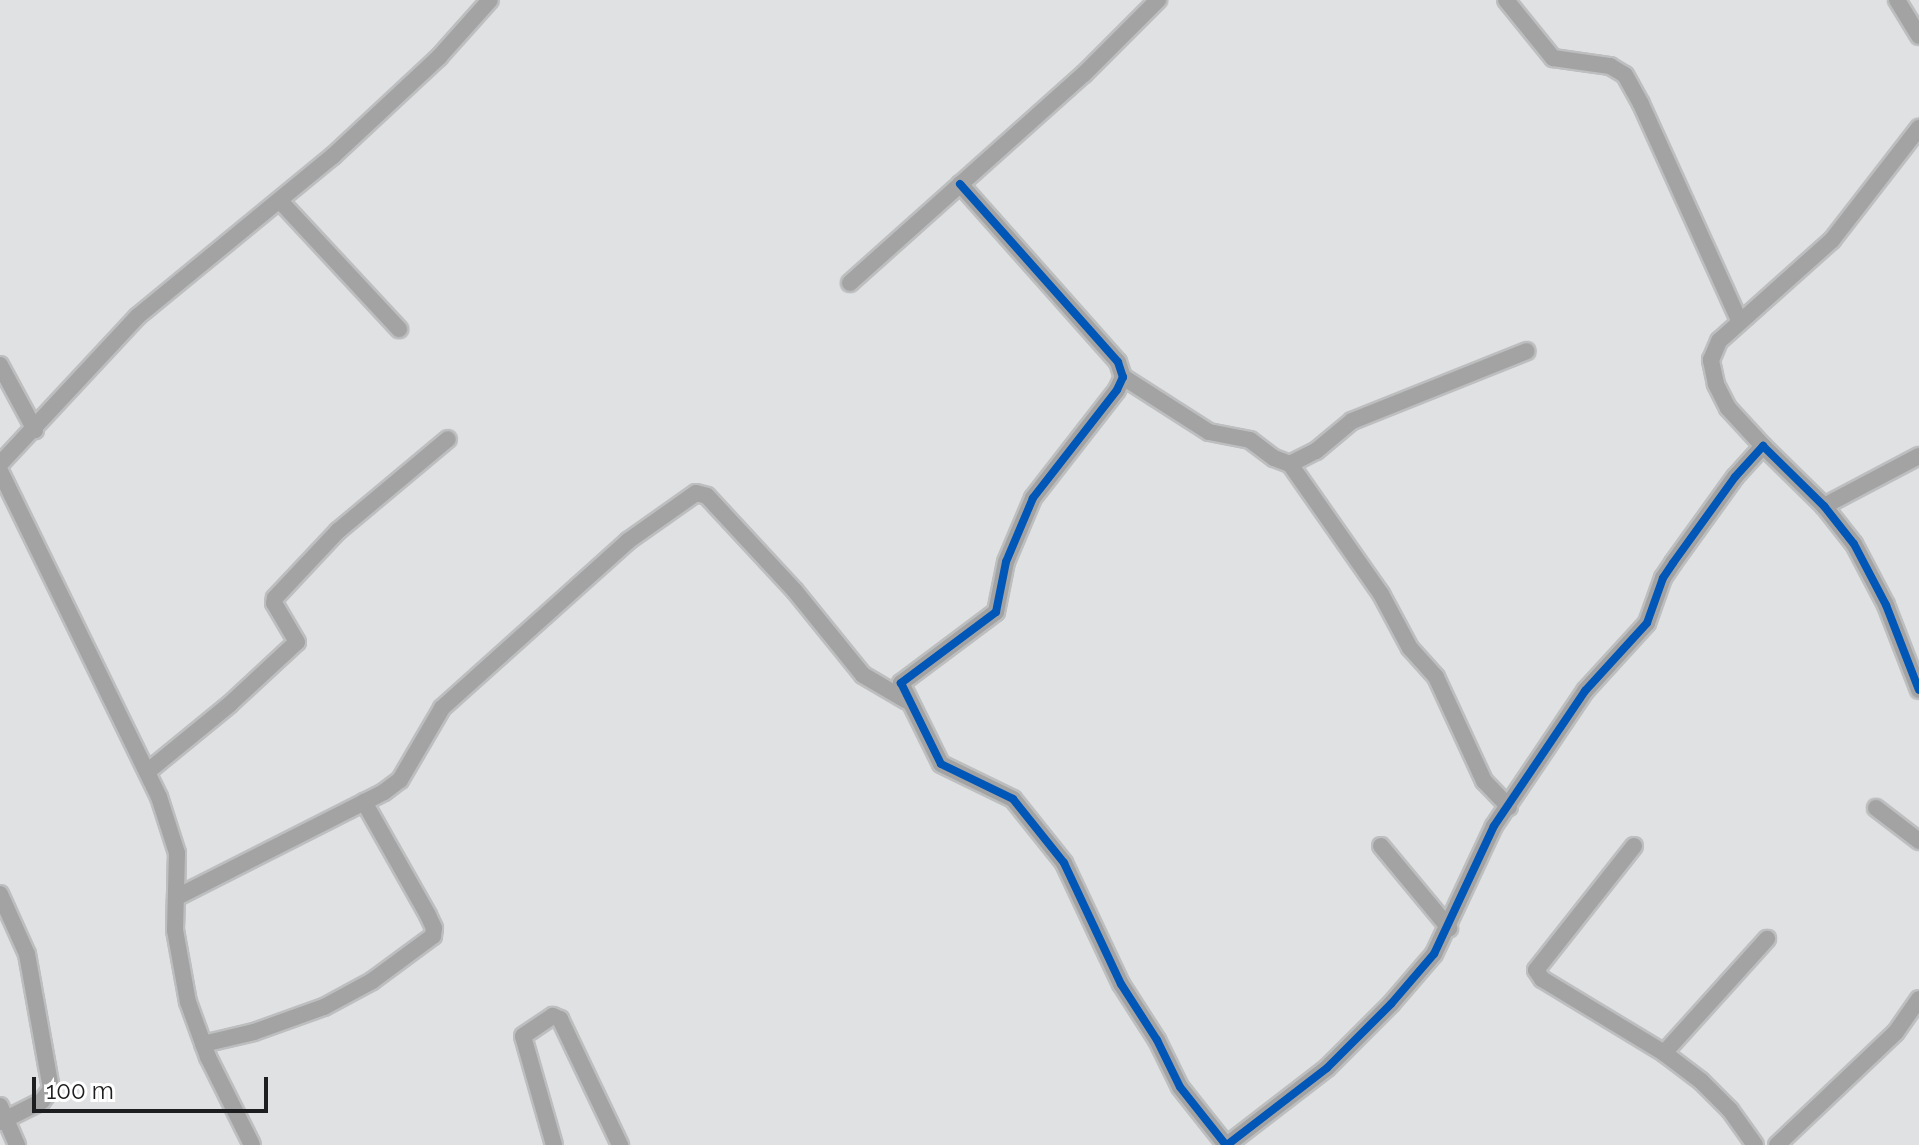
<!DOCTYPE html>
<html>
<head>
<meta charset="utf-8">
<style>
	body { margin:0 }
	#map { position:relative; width:1919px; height:1145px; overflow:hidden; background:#dfe1e3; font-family:Raleway,sans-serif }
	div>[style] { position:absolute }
	.roads { filter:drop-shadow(2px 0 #bdbebf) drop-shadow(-2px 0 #bdbebf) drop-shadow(0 2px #bdbebf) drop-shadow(0 -2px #bdbebf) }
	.minor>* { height:16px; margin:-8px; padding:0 8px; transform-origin:8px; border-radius:8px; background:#a4a3a3 }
	.cycleway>* { height:8px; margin:-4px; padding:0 4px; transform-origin:4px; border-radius:4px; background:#0057b8 }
	span { translate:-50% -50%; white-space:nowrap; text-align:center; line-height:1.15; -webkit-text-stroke:8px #fff; paint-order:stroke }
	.scale { position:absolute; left:32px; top:1077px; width:236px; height:36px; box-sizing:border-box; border:4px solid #1d1e20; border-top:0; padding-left:10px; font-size:24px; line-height:28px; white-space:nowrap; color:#1d1e20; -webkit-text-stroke:6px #fff; paint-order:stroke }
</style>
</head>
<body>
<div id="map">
	<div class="roads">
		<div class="minor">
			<i style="left:1506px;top:0;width:75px;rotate:51deg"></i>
			<i style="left:1553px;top:58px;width:58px;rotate:8deg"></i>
			<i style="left:1610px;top:66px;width:17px;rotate:31deg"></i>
			<i style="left:1625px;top:75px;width:33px;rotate:61deg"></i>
			<i style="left:1641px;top:104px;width:237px;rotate:65.6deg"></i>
			<i style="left:1897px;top:0;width:42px;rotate:58.6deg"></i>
			<i style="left:960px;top:184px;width:238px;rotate:48.4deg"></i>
			<i style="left:1118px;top:362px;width:16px;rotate:72deg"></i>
			<i style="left:1123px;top:377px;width:14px;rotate:115deg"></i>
			<i style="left:1117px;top:390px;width:137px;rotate:127.9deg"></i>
			<i style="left:1033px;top:498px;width:69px;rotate:112.9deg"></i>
			<i style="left:1006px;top:562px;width:51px;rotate:101.3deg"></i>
			<i style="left:996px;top:612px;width:119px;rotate:143.2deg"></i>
			<i style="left:901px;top:683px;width:90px;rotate:63.7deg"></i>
			<i style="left:941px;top:764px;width:80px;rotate:25.9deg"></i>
			<i style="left:1013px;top:799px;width:82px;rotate:51.4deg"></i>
			<i style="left:1064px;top:863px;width:134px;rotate:64.8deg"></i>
			<i style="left:1121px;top:984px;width:67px;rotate:57.3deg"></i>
			<i style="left:1157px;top:1040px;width:52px;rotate:63.9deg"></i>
			<i style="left:1180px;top:1087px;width:74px;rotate:51.6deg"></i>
			<i style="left:280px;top:201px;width:175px;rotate:47.1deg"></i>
			<i style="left:850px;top:283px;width:314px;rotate:-41.8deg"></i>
			<i style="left:1084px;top:74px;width:105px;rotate:-45deg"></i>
			<i style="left:0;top:365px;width:74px;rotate:61.7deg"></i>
			<i style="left:1123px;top:377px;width:102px;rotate:32.6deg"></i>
			<i style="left:1209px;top:432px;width:42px;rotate:11deg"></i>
			<i style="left:1250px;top:440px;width:30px;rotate:37deg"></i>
			<i style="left:1274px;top:458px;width:17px;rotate:21deg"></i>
			<i style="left:1290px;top:464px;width:29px;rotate:-27deg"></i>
			<i style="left:1316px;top:451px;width:47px;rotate:-39.8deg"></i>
			<i style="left:1352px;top:421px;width:188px;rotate:-21.8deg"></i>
			<i style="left:1763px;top:446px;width:52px;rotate:-132.6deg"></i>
			<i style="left:1728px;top:408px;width:27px;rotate:-117deg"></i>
			<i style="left:1716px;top:384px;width:25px;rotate:-102deg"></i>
			<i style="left:1711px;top:360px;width:21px;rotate:-67deg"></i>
			<i style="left:1719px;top:341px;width:152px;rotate:-41.8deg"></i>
			<i style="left:1832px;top:240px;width:142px;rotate:-52.2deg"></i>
			<i style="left:0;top:464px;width:202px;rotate:-47deg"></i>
			<i style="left:138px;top:316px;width:252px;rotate:-39.4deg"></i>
			<i style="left:333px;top:156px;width:145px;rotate:-43deg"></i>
			<i style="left:439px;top:57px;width:76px;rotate:-48.2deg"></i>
			<i style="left:1290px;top:464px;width:159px;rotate:55deg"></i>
			<i style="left:1381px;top:594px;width:61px;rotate:61.8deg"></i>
			<i style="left:1410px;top:648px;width:39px;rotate:48deg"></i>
			<i style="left:1436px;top:677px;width:115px;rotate:65.2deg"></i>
			<i style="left:1484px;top:781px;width:36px;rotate:46deg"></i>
			<i style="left:0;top:471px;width:363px;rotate:64deg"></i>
			<i style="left:159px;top:797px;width:59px;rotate:72.2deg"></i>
			<i style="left:177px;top:853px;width:77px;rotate:91.5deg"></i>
			<i style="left:175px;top:930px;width:73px;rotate:79.8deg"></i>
			<i style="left:188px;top:1002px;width:59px;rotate:70deg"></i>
			<i style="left:208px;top:1057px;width:98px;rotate:63.4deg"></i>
			<i style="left:1824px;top:506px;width:107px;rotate:-27.8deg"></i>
			<i style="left:147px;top:772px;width:107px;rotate:-39.3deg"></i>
			<i style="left:230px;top:704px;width:91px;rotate:-42.8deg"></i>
			<i style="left:297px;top:642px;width:45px;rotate:-120.5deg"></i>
			<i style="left:274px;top:603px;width:5px;rotate:-79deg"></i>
			<i style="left:275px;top:598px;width:92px;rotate:-46.8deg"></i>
			<i style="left:338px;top:531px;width:143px;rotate:-39.9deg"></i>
			<i style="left:1876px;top:808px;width:54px;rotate:37.5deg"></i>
			<i style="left:1381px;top:846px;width:107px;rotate:50.3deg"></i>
			<i style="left:1634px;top:846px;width:158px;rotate:128.3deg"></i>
			<i style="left:1536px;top:970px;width:11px;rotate:56deg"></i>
			<i style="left:1542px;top:979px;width:143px;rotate:31.2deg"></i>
			<i style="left:1664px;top:1053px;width:46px;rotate:37.1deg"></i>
			<i style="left:1701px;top:1081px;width:41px;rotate:45deg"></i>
			<i style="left:1730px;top:1110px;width:43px;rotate:54.5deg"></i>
			<i style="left:0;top:894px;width:66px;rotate:65.8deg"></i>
			<i style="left:27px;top:954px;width:137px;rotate:79.9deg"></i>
			<i style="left:51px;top:1089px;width:15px;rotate:127deg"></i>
			<i style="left:42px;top:1101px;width:47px;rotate:153.4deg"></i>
			<i style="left:177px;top:897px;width:232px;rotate:-26.9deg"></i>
			<i style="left:384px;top:792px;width:20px;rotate:-37deg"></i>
			<i style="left:400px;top:780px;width:83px;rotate:-59.7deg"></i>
			<i style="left:442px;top:708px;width:250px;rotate:-41.9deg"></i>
			<i style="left:628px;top:541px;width:83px;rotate:-35.2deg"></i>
			<i style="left:696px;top:493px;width:11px;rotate:15deg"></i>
			<i style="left:707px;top:496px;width:129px;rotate:47.2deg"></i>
			<i style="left:795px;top:591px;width:108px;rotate:51deg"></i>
			<i style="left:863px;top:675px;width:51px;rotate:30.6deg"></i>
			<i style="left:203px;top:1044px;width:52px;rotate:-13.2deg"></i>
			<i style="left:254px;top:1032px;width:74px;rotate:-19.7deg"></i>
			<i style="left:324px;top:1007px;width:55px;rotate:-28.4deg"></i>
			<i style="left:372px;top:981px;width:76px;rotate:-36.4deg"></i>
			<i style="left:433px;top:936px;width:8px;rotate:-83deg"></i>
			<i style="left:434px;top:928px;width:14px;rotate:-115deg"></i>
			<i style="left:428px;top:915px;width:130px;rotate:-119.5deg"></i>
			<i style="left:1664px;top:1053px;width:154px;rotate:-47.9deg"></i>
			<i style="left:0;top:1106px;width:43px;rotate:66.4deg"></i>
			<i style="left:554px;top:1145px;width:113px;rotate:-105.9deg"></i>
			<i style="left:523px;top:1036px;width:36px;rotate:-34deg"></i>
			<i style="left:553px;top:1016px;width:8px;rotate:23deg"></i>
			<i style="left:560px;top:1019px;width:140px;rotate:64.5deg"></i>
			<i style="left:1227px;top:1145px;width:126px;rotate:-37.6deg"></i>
			<i style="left:1327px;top:1068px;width:91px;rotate:-45deg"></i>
			<i style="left:1391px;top:1004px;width:66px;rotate:-49.3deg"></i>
			<i style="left:1434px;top:954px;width:141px;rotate:-64.9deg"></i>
			<i style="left:1494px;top:826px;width:163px;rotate:-56deg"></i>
			<i style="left:1585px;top:691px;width:92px;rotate:-47.6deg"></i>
			<i style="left:1647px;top:623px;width:48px;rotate:-70.4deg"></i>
			<i style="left:1663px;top:578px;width:18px;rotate:-56deg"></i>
			<i style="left:1673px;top:563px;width:106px;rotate:-54.2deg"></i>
			<i style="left:1735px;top:477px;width:42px;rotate:-47.9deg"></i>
			<i style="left:1763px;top:446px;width:86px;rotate:44.5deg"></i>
			<i style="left:1824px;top:506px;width:48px;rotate:51.7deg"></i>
			<i style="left:1854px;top:544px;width:69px;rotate:62.3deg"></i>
			<i style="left:1886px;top:605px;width:91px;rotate:68.8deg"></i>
			<i style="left:1777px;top:1145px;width:164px;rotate:-43.5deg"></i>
			<i style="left:1896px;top:1032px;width:40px;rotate:-55.1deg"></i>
		</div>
	</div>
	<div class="cycleway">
		<i style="left:960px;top:184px;width:238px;rotate:48.4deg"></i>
		<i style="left:1118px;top:362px;width:16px;rotate:72deg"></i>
		<i style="left:1123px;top:377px;width:14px;rotate:115deg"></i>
		<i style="left:1117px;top:390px;width:137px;rotate:127.9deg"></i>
		<i style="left:1033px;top:498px;width:69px;rotate:112.9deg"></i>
		<i style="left:1006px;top:562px;width:51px;rotate:101.3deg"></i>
		<i style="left:996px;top:612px;width:119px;rotate:143.2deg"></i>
		<i style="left:901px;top:683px;width:90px;rotate:63.7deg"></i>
		<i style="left:941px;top:764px;width:80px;rotate:25.9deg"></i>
		<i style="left:1013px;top:799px;width:82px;rotate:51.4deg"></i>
		<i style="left:1064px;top:863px;width:134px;rotate:64.8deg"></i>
		<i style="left:1121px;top:984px;width:67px;rotate:57.3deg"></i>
		<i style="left:1157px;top:1040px;width:52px;rotate:63.9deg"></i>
		<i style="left:1180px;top:1087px;width:74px;rotate:51.6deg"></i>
		<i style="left:1227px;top:1145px;width:126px;rotate:-37.6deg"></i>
		<i style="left:1327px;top:1068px;width:91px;rotate:-45deg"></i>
		<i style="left:1391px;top:1004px;width:66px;rotate:-49.3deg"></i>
		<i style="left:1434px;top:954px;width:141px;rotate:-64.9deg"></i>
		<i style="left:1494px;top:826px;width:163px;rotate:-56deg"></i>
		<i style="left:1585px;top:691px;width:92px;rotate:-47.6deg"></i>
		<i style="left:1647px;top:623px;width:48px;rotate:-70.4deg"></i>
		<i style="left:1663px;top:578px;width:18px;rotate:-56deg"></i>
		<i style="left:1673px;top:563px;width:106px;rotate:-54.2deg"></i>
		<i style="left:1735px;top:477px;width:42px;rotate:-47.9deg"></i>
		<i style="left:1763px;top:446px;width:86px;rotate:44.5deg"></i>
		<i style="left:1824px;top:506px;width:48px;rotate:51.7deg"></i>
		<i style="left:1854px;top:544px;width:69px;rotate:62.3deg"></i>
		<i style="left:1886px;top:605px;width:91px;rotate:68.8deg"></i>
	</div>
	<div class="scale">100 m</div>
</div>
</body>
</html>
